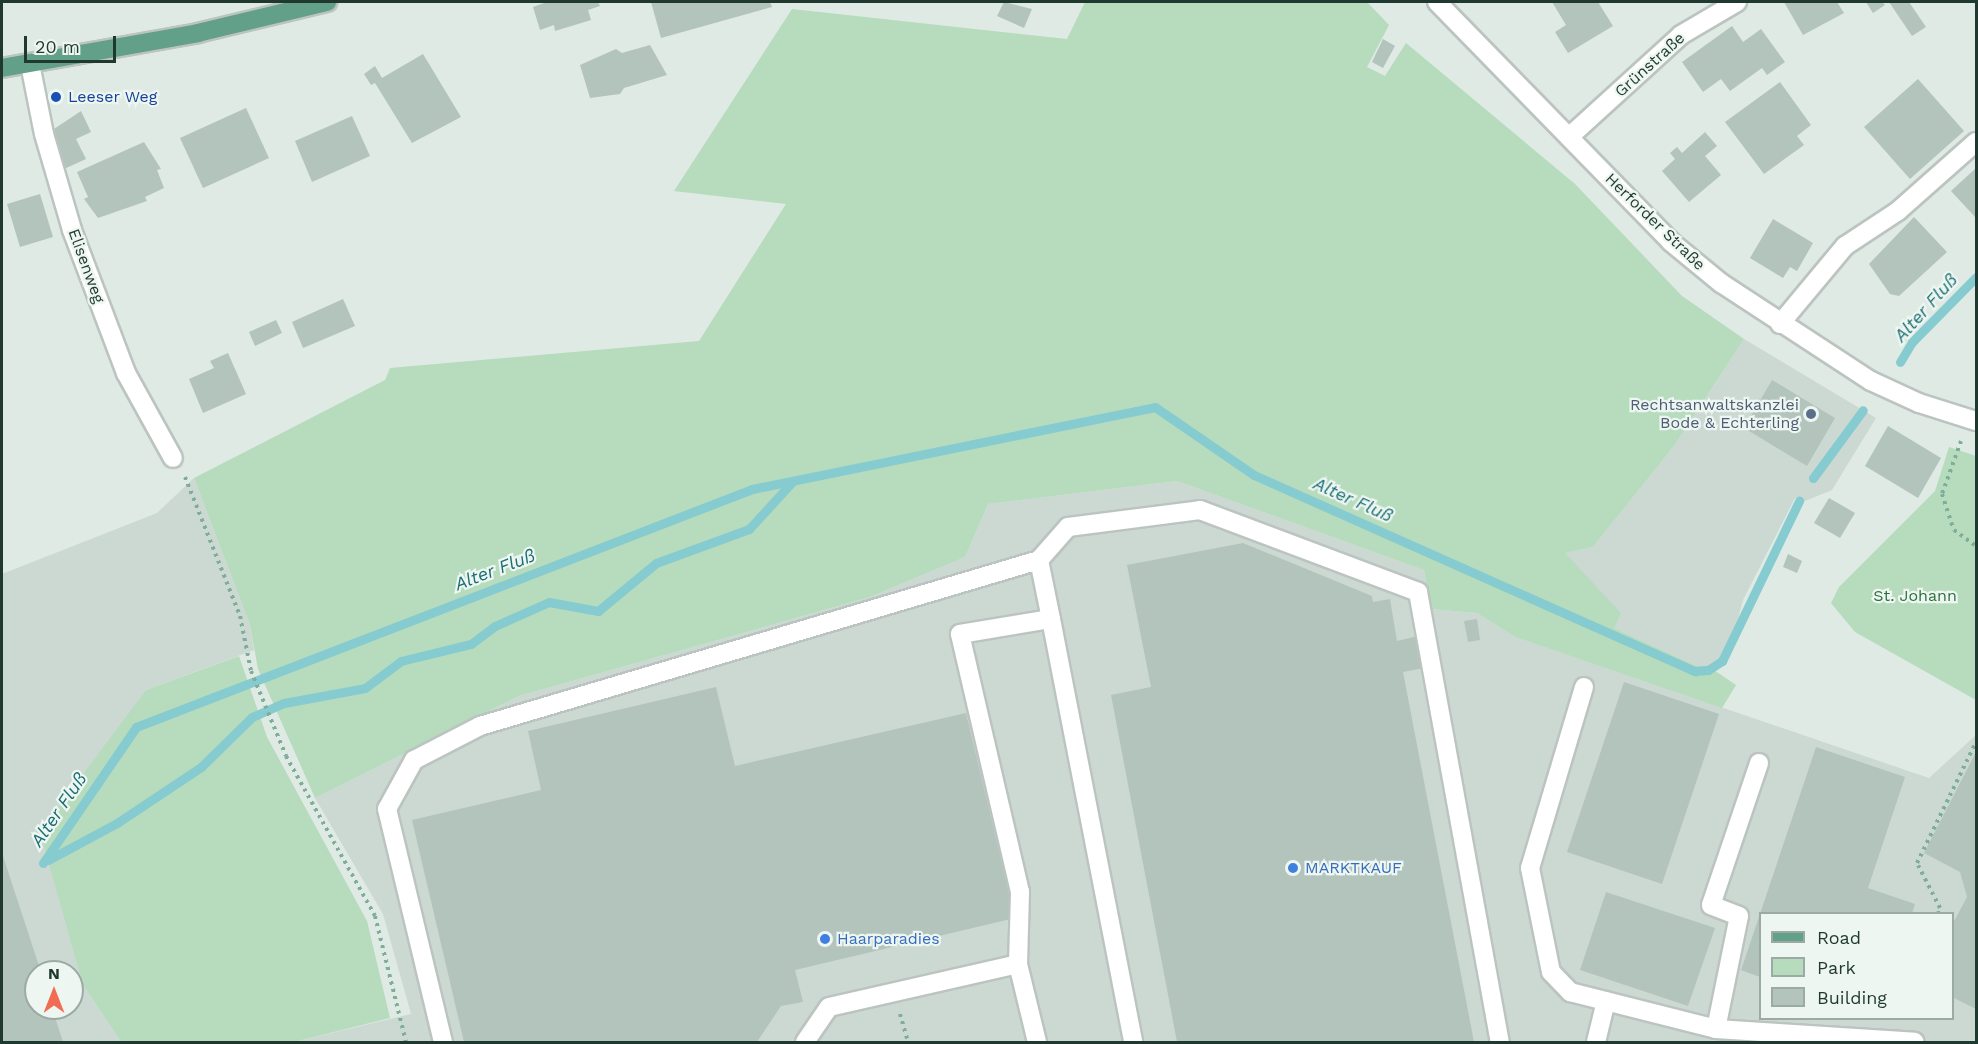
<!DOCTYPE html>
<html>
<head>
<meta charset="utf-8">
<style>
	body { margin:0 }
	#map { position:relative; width:1978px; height:1044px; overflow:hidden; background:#deeae3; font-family:"Work Sans",sans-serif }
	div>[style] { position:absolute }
	.built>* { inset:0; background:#ccd9d2 }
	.green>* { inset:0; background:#b6dbbd }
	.stream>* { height:9px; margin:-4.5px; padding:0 4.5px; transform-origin:4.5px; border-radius:4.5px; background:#85cbd0 }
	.building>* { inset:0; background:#b3c4bc }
	.path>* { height:4px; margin-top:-2px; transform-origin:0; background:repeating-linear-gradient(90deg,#7eae9a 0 3px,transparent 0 7.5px) }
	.roads { filter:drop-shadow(2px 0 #bcc4c1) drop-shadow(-2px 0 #bcc4c1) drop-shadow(0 2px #bcc4c1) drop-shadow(0 -2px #bcc4c1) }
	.minor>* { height:18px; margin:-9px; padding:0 9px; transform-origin:9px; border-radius:9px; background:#fff }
	.major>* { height:18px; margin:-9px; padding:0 9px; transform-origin:9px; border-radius:9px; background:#62a08a }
	.dots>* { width:16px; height:16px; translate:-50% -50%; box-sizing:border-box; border:3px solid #eef6f1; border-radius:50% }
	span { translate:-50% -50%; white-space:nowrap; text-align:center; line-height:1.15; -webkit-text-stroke:4.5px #eef6f1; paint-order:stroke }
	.street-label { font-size:16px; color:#1f3930 }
	.transit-label { font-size:16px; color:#164399 }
	.left { translate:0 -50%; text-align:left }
	.service-label { font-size:16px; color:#4e5e75 }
	.right { translate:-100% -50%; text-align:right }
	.park-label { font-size:16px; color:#2a703e }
	.shop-label { font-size:16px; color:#366cbe }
	.water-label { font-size:18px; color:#1a6e74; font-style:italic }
	.frame { position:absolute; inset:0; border:3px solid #1f3930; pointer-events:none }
	.legend { position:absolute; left:1759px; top:912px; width:195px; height:108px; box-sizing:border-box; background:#eef6f1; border:2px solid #9baaa4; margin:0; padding:8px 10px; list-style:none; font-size:18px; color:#1f3930 }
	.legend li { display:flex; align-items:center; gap:12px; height:30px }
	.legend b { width:30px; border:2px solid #9baaa4 }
	.north { position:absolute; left:24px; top:960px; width:60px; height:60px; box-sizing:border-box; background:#eef6f1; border:2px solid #9baaa4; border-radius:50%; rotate:0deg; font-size:16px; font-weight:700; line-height:24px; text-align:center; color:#1f3930 }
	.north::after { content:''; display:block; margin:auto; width:21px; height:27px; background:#f26b53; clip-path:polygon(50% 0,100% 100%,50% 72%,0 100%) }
	.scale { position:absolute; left:24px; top:36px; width:92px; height:27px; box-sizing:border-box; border:3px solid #1f3930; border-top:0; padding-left:8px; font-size:18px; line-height:21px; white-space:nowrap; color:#1f3930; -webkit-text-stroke:4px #eef6f1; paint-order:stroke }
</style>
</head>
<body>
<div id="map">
	<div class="built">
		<i style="clip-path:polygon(1744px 339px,1876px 418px,1832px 490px,1805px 501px,1795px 498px,1743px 600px,1735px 630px,1720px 658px,1708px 666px,1697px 666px,1614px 628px,1564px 553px,1593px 547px,1674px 446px)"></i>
		<i style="clip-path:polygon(evenodd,194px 478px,250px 625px,254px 650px,146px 690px,83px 985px,121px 1042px,2px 1042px,2px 574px,157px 513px,194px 478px,36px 972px,72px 972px,72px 1008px,36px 1008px,36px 972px)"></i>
		<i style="clip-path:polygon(evenodd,1177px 481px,1424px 570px,1431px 609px,1477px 613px,1515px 637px,1929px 778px,1976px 735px,1976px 1042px,294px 1042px,411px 1014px,383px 914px,315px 798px,519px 696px,870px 597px,965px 557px,988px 504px,1177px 481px,1760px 914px,1952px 914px,1952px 1018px,1760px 1018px,1760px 914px)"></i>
	</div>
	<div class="green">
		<i style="clip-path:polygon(1085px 2px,1367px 2px,1389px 25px,1367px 67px,1385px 76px,1406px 43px,1575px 184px,1682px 296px,1744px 339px,1674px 446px,1593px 547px,1565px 553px,1621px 613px,1614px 628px,1697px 666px,1708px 666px,1736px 685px,1722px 708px,1515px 637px,1477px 613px,1431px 609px,1424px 570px,1177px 481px,988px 504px,965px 557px,870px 597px,519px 696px,315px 798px,258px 669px,250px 625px,194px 478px,385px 380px,390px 368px,699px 341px,786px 204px,674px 191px,792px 9px,1067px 39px)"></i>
		<i style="clip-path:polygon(1949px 447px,1976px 456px,1976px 700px,1855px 632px,1831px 603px,1839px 587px,1935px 491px)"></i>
		<i style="clip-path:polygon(239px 656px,267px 737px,367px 921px,390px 1018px,294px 1042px,121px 1042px,83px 985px,40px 832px,146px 690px)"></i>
	</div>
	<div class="stream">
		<i style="left:1900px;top:362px;width:23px;rotate:-59deg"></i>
		<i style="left:1912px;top:342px;width:91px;rotate:-45.4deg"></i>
		<i style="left:1813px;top:478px;width:84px;rotate:-53.7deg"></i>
		<i style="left:48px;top:860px;width:78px;rotate:-28.2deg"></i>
		<i style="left:117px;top:823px;width:101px;rotate:-33.7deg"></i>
		<i style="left:201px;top:767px;width:71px;rotate:-44.4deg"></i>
		<i style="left:252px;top:717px;width:35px;rotate:-24deg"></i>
		<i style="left:284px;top:703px;width:82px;rotate:-10.5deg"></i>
		<i style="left:365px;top:688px;width:45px;rotate:-36.9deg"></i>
		<i style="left:401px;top:661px;width:72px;rotate:-13.7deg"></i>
		<i style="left:471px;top:644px;width:30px;rotate:-37deg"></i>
		<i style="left:495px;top:626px;width:59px;rotate:-24deg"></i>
		<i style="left:549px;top:602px;width:50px;rotate:10.4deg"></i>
		<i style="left:598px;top:611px;width:75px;rotate:-39.6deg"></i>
		<i style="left:656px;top:563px;width:99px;rotate:-20.1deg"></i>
		<i style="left:749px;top:529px;width:65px;rotate:-47.5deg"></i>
		<i style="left:43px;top:863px;width:165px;rotate:-55.6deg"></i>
		<i style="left:136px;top:727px;width:660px;rotate:-21.12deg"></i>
		<i style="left:752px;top:489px;width:411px;rotate:-11.5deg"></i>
		<i style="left:1155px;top:407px;width:120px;rotate:34.5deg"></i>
		<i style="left:1254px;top:475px;width:483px;rotate:24deg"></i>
		<i style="left:1695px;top:671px;width:13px;rotate:-4deg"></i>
		<i style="left:1708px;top:670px;width:17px;rotate:-33deg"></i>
		<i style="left:1722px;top:661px;width:178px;rotate:-64.3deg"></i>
	</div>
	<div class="building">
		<i style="clip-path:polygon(547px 2px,598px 2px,600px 6px,588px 10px,591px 20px,555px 31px,554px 25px,540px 30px,533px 7px)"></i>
		<i style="clip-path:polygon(651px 2px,770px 2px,772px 7px,661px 38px)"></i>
		<i style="clip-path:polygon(1004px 2px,1032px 9px,1024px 28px,997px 16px)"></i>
		<i style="clip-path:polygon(1552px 2px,1598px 2px,1613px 26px,1568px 53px,1555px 32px,1566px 25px)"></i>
		<i style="clip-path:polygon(1784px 2px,1837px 2px,1844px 13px,1803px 35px)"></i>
		<i style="clip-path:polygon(1866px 2px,1882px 2px,1885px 5px,1873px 13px)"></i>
		<i style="clip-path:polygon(1889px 2px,1909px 2px,1926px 27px,1912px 36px)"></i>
		<i style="clip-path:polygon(1732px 26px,1743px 42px,1761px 29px,1785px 62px,1767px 75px,1762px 68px,1730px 91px,1721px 79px,1703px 92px,1682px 62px)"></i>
		<i style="clip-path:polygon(1383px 39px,1395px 46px,1383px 68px,1372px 62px)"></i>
		<i style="clip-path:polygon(650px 45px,667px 75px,624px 88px,620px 94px,590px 98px,580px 65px,616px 49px,622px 53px)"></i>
		<i style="clip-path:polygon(423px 54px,461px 117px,412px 143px,375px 83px,371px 85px,364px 74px,375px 66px,382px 78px)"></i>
		<i style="clip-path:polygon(1918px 79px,1964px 131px,1910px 179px,1864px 127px)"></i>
		<i style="clip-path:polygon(1780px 82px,1811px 125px,1797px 136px,1804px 145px,1764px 174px,1725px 122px)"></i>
		<i style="clip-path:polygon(246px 108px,269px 158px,203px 188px,180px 138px)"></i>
		<i style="clip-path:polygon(81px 111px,91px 132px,76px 139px,86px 159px,64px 169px,54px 129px)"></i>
		<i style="clip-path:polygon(352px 116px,370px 156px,312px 182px,295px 141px)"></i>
		<i style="clip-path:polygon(1705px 132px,1717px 146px,1705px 156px,1721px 175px,1689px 202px,1662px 171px,1675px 159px,1670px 153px,1677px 147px,1682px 153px)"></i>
		<i style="clip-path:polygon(144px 142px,161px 169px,157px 170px,164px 188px,145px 197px,147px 201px,98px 218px,84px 199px,88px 197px,77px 172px)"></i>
		<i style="clip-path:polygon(1976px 168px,1976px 218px,1951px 191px)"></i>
		<i style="clip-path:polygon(40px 194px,53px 237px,20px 247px,7px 204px)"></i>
		<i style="clip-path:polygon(1914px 217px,1947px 252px,1899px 296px,1890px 294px,1869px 264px)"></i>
		<i style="clip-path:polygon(1773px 219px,1813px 243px,1797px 271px,1790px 267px,1783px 278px,1750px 258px)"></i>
		<i style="clip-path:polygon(343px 299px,355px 326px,303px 348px,292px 322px)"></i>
		<i style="clip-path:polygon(276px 320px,282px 333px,255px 346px,249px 332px)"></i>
		<i style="clip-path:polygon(228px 353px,246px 394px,203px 413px,189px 379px,214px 368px,210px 361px)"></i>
		<i style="clip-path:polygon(1772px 380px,1835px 418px,1807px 466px,1744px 428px)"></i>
		<i style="clip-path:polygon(1888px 426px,1941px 458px,1918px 498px,1865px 466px)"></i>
		<i style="clip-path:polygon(1829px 498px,1855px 513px,1840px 538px,1814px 523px)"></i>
		<i style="clip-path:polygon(1243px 543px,1372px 596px,1373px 602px,1390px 599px,1397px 641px,1418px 636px,1424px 668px,1403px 672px,1474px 1042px,1177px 1042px,1111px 695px,1151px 687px,1127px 565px)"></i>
		<i style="clip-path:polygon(1788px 554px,1802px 561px,1797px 573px,1783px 567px)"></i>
		<i style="clip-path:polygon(1477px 619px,1480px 640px,1468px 642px,1464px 621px)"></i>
		<i style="clip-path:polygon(1624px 682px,1719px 714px,1662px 884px,1567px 852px)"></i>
		<i style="clip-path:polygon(716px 687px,735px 766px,966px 713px,1015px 918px,795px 970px,803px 1002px,781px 1006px,757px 1042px,464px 1042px,412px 820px,541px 790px,528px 731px)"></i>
		<i style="clip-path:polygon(1816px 747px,1905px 777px,1868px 888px,1915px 904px,1912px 914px,1760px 914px)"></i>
		<i style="clip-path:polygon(1976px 752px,1976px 1009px,1952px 997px,1952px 925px,1967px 897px,1960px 872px,1924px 853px)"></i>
		<i style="clip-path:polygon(2px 853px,41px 972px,36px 972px,36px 1008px,52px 1008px,63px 1042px,2px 1042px)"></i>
		<i style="clip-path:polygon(1606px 892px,1715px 928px,1688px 1006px,1580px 970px)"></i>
		<i style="clip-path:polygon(1760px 914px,1760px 977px,1741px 970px)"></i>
	</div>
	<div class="path">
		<i style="left:1961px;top:441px;width:56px;rotate:109.7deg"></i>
		<i style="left:1942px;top:494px;width:38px;rotate:72deg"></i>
		<i style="left:1954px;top:530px;width:27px;rotate:36deg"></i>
		<i style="left:185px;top:477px;width:149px;rotate:68.4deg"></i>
		<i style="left:240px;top:616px;width:56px;rotate:78.7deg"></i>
		<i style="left:251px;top:671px;width:92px;rotate:67.6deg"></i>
		<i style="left:286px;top:756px;width:183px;rotate:60.9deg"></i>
		<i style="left:375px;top:916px;width:130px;rotate:76.2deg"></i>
		<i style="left:1938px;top:914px;width:6px;rotate:-72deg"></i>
		<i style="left:1940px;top:908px;width:51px;rotate:-117.1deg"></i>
		<i style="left:1917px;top:863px;width:135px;rotate:-64deg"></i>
		<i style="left:900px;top:1014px;width:29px;rotate:74deg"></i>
	</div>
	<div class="roads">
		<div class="minor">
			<i style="left:1437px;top:2px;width:335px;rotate:45.7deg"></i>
			<i style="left:1671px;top:242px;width:65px;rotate:39.4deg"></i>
			<i style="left:1721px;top:283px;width:179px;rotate:33.2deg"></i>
			<i style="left:1871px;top:381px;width:53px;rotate:24.6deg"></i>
			<i style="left:1919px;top:403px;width:60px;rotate:17.5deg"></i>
			<i style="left:30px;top:64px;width:71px;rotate:78.7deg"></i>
			<i style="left:44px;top:134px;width:100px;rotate:73.7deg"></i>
			<i style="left:72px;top:230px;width:153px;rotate:69.3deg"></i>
			<i style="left:126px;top:373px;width:97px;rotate:61.1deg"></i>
			<i style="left:1569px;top:137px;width:151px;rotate:-42.3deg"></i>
			<i style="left:1681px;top:35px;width:65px;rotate:-30.5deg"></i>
			<i style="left:1780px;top:324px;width:102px;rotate:-50.2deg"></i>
			<i style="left:1845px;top:246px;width:64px;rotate:-33.4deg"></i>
			<i style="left:1898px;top:211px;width:104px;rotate:-41.5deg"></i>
			<i style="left:1051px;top:619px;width:60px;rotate:-101.5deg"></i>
			<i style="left:1039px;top:560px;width:44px;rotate:-48.7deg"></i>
			<i style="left:1068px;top:527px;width:133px;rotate:-7.3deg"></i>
			<i style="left:1200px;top:510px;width:233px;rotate:20.6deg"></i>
			<i style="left:1418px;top:592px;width:457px;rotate:79.7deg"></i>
			<i style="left:1584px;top:687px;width:189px;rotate:106.6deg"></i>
			<i style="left:1530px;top:868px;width:106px;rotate:78.6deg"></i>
			<i style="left:1551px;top:972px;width:28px;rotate:46deg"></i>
			<i style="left:1570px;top:992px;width:151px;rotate:14.2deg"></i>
			<i style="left:1716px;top:1029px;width:199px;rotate:3.7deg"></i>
			<i style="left:1716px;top:1029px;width:115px;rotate:-78.5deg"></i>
			<i style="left:1739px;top:916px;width:30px;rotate:-159deg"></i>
			<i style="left:1711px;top:905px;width:150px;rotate:-71.3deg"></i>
			<i style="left:443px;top:1042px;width:240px;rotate:-103.5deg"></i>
			<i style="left:387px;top:809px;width:56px;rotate:-61.1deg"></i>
			<i style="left:414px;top:760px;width:74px;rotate:-27.3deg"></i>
			<i style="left:480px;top:726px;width:583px;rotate:-16.54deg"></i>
			<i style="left:805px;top:1042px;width:42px;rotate:-55.6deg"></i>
			<i style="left:829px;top:1007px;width:194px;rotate:-12.8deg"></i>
			<i style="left:1037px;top:1042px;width:80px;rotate:-103.7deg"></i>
			<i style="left:1018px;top:964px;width:72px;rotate:-88.4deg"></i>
			<i style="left:1020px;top:892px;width:265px;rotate:-103.1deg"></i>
			<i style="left:960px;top:634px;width:92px;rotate:-9.4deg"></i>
			<i style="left:1051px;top:619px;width:431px;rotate:79deg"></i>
			<i style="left:1596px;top:1042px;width:42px;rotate:-76.3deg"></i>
		</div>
		<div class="major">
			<i style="left:2px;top:68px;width:199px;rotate:-10.1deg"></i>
			<i style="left:198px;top:33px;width:133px;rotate:-13.5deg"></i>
		</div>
	</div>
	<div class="dots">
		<i style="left:56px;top:97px;background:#1a4fb4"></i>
		<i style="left:1811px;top:414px;background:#5c6f8a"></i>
		<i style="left:1293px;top:868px;background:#3f7fe0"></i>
		<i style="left:825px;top:939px;background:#3f7fe0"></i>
	</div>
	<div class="street-label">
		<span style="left:1650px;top:65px;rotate:-42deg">Grünstraße</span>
		<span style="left:1655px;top:222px;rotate:44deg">Herforder Straße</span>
		<span style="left:86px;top:266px;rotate:70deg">Elisenweg</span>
	</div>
	<div class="transit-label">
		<span class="left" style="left:68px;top:97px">Leeser Weg</span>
	</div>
	<div class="service-label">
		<span class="right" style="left:1799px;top:414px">Rechtsanwaltskanzlei<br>Bode &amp; Echterling</span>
	</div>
	<div class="park-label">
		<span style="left:1915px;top:596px">St. Johann</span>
	</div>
	<div class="shop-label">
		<span class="left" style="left:1305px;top:868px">MARKTKAUF</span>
		<span class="left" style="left:837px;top:939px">Haarparadies</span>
	</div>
	<div class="water-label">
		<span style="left:1926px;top:308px;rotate:-48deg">Alter Fluß</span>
		<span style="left:1353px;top:500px;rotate:24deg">Alter Fluß</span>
		<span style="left:495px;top:570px;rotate:-21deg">Alter Fluß</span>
		<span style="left:59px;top:810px;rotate:-56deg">Alter Fluß</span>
	</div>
	<div class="frame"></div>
	<ul class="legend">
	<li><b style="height:8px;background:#62a08a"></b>Road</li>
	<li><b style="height:16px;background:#b6dbbd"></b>Park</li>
	<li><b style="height:16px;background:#b3c4bc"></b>Building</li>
	</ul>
	<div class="north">N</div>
	<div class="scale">20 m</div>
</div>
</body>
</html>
